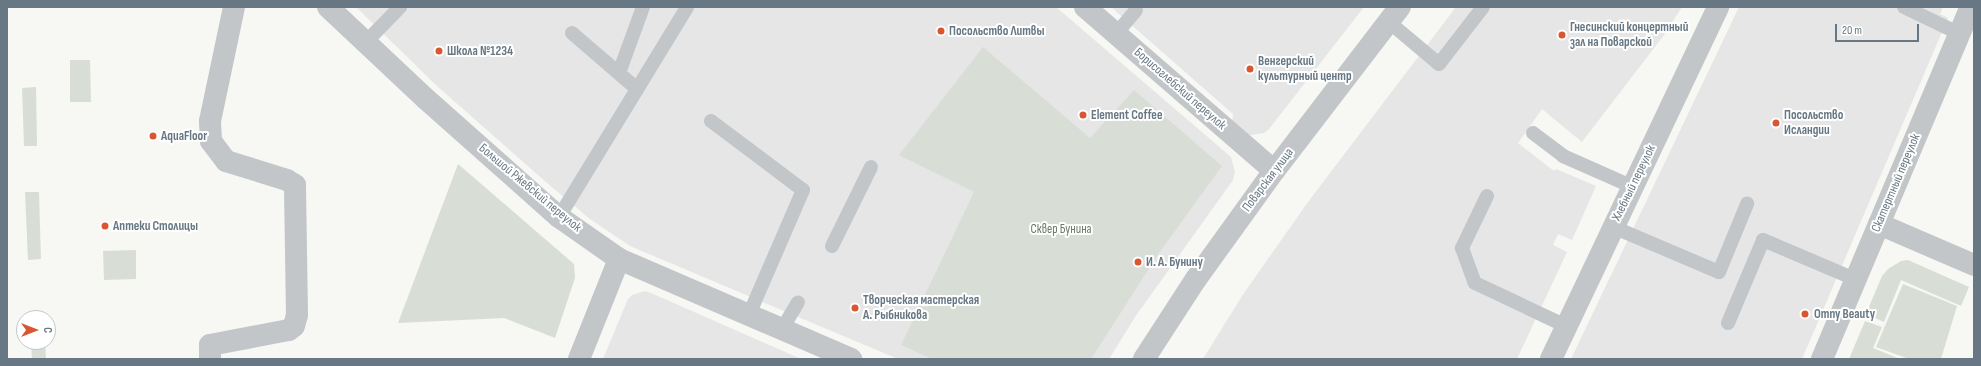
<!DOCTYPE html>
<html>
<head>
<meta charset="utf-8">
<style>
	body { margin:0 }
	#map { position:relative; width:1981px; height:366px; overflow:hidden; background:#f7f7f4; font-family:"Sofia Sans Condensed",sans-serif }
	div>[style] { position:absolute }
	.built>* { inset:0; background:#e5e6e5 }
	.green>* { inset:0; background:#d8ded5 }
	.service>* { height:14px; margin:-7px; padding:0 7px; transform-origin:7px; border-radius:7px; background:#c2c6c9 }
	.minor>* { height:22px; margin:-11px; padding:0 11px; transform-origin:11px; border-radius:11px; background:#c2c6c9 }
	.dots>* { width:11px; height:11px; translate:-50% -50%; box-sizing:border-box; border:2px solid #fff; border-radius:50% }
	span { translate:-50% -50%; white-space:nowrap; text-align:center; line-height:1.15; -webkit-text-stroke:4px #fff; paint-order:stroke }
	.poi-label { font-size:13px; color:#677783; font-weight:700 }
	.left { translate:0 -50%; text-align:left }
	.street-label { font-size:13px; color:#677783 }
	.park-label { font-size:13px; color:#6a7b66 }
	.frame { position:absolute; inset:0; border:8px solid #677783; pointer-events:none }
	.north { position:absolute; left:16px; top:310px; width:40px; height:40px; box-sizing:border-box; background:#fff; border:1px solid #c2c9cd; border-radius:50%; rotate:90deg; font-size:11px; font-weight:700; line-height:16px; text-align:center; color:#677783 }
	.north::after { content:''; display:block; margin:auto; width:14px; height:18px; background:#da5631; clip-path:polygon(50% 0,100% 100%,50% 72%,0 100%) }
	.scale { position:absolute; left:1835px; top:24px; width:84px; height:18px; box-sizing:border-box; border:2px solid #677783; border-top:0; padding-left:5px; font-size:12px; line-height:14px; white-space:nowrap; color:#677783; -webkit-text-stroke:3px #fff; paint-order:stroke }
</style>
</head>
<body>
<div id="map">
	<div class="built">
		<i style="clip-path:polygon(356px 7px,1056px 7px,1231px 157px,1235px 172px,1233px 180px,1135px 317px,1109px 359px,898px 359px,630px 246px,590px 219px,547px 183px,437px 86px)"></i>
		<i style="clip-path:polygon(1111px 7px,1364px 7px,1269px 129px,1264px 133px,1246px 136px,1232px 127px,1233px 114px)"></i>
		<i style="clip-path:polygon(1456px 7px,1682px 7px,1664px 35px,1582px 142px,1542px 109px,1518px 143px,1554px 171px,1556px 169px,1596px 186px,1572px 240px,1558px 234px,1553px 245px,1567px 252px,1517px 359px,1203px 359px,1242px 296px,1308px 202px)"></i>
		<i style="clip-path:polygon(1739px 7px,1943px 7px,1940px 14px,1948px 18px,1802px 359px,1571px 359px)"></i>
		<i style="clip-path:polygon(645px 291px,651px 293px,801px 359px,603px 359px,628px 299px,632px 295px)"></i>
	</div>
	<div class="green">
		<i style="clip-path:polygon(983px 47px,1090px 138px,1134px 90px,1222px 166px,1159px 253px,1091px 359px,932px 359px,901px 345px,974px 192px,899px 155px)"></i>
		<i style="clip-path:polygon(70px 60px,90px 60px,91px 102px,70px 102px)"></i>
		<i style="clip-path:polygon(36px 87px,37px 146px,24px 146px,22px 88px)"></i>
		<i style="clip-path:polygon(458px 164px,574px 264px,575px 278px,555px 338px,504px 318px,398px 323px)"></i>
		<i style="clip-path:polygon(25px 192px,39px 192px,41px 259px,28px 260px)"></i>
		<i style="clip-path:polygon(136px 250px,136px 279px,104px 280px,103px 251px)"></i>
		<i style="clip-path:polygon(1908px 260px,1969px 287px,1961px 306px,1901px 280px,1884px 322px,1866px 314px,1882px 276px,1888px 269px,1901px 261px)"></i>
		<i style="clip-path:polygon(1903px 284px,1957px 306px,1941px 359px,1909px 359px,1876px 347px)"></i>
		<i style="clip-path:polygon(1865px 321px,1882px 327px,1873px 348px,1900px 359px,1849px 359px)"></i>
		<i style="clip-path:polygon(31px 342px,45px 342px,46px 359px,32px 359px)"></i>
	</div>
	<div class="service">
		<i style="left:1904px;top:7px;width:62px;rotate:25.7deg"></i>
		<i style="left:1389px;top:22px;width:65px;rotate:40deg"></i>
		<i style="left:1439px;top:64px;width:72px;rotate:-52.3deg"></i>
		<i style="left:572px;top:33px;width:86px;rotate:40.7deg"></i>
		<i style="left:1116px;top:34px;width:31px;rotate:-50deg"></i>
		<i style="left:366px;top:42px;width:49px;rotate:-45.8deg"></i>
		<i style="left:619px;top:73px;width:70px;rotate:-70deg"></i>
		<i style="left:711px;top:121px;width:115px;rotate:36.9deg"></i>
		<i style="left:803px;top:190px;width:136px;rotate:113.4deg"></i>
		<i style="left:1533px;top:133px;width:38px;rotate:37deg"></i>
		<i style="left:1563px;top:156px;width:77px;rotate:23.9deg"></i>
		<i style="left:1487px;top:196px;width:58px;rotate:115.7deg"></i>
		<i style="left:1462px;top:248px;width:37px;rotate:70deg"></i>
		<i style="left:1475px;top:283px;width:101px;rotate:25.3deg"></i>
		<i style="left:559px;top:217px;width:246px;rotate:-58.6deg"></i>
		<i style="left:1613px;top:227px;width:115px;rotate:23deg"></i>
		<i style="left:1719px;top:272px;width:74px;rotate:-67.6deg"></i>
		<i style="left:832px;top:246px;width:88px;rotate:-63.7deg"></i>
		<i style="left:1728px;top:323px;width:90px;rotate:-67.1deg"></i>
		<i style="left:1763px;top:240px;width:100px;rotate:23deg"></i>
		<i style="left:782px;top:329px;width:31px;rotate:-59deg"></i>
	</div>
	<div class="minor">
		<i style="left:328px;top:7px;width:134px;rotate:43.2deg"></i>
		<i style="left:426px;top:99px;width:178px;rotate:41.6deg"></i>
		<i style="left:559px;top:217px;width:73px;rotate:35deg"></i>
		<i style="left:619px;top:259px;width:253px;rotate:23.3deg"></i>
		<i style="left:1085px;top:7px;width:250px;rotate:40.9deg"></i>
		<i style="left:1879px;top:224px;width:103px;rotate:23.3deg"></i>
		<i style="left:210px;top:359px;width:14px;rotate:-90deg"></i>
		<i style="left:210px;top:345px;width:80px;rotate:-10.8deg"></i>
		<i style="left:289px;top:330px;width:6px;rotate:-39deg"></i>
		<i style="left:294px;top:326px;width:11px;rotate:-75deg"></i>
		<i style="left:297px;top:315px;width:130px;rotate:-90.9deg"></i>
		<i style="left:295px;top:185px;width:9px;rotate:-148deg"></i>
		<i style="left:287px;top:180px;width:64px;rotate:-162.7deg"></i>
		<i style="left:226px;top:161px;width:25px;rotate:-127deg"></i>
		<i style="left:211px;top:141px;width:20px;rotate:-93deg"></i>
		<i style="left:210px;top:121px;width:116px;rotate:-78.1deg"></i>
		<i style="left:579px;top:359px;width:108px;rotate:-68.2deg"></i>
		<i style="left:1144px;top:359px;width:95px;rotate:-57deg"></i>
		<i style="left:1196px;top:279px;width:133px;rotate:-54.2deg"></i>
		<i style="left:1274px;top:171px;width:207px;rotate:-52.5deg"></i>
		<i style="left:1551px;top:359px;width:390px;rotate:-64.6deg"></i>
		<i style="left:1822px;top:359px;width:382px;rotate:-67.1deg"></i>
	</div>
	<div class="dots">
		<i style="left:941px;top:31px;background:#da5631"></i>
		<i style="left:1562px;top:35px;background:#da5631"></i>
		<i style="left:439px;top:51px;background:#da5631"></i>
		<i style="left:1250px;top:69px;background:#da5631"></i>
		<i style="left:1083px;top:115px;background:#da5631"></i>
		<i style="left:1776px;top:123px;background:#da5631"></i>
		<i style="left:153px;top:136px;background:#da5631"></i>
		<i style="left:105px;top:226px;background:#da5631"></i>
		<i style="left:1138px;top:262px;background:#da5631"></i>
		<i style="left:855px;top:308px;background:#da5631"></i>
		<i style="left:1805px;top:314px;background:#da5631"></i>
	</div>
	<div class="poi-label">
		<span class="left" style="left:1570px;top:35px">Гнесинский концертный<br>зал на Поварской</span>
		<span class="left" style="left:949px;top:31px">Посольство Литвы</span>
		<span class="left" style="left:447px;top:51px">Школа №1234</span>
		<span class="left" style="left:1258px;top:69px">Венгерский<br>культурный центр</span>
		<span class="left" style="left:1091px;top:115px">Element Coffee</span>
		<span class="left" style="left:1784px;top:123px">Посольство<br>Исландии</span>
		<span class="left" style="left:161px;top:136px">AquaFloor</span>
		<span class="left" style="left:113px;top:226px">Аптеки Столицы</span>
		<span class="left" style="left:1146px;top:262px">И. А. Бунину</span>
		<span class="left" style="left:863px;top:308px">Творческая мастерская<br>А. Рыбникова</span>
		<span class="left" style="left:1814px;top:314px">Omny Beauty</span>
	</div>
	<div class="street-label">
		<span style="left:1180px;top:89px;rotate:41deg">Борисоглебский переулок</span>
		<span style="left:1268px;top:180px;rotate:-53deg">Поварская улица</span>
		<span style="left:1634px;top:183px;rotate:-64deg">Хлебный переулок</span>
		<span style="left:1896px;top:183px;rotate:-67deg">Скатертный переулок</span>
		<span style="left:530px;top:188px;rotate:40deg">Большой Ржевский переулок</span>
	</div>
	<div class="park-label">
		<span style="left:1061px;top:229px">Сквер Бунина</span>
	</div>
	<div class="frame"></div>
	<div class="north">С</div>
	<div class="scale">20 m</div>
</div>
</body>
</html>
